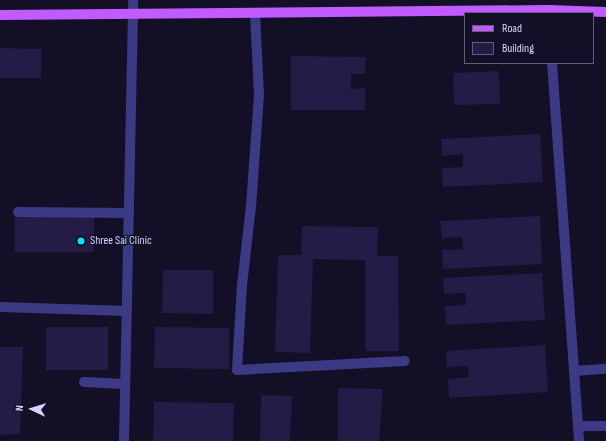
<!DOCTYPE html>
<html>
<head>
<meta charset="utf-8">
<style>
	body { margin:0 }
	#map { position:relative; width:606px; height:441px; overflow:hidden; background:#130f26; font-family:"Sofia Sans Condensed",sans-serif }
	div>[style] { position:absolute }
	.building>* { inset:0; background:#241b47 }
	.lane>* { height:10px; margin:-5px; padding:0 5px; transform-origin:5px; border-radius:5px; background:#3d3a85 }
	.street>* { height:10px; margin:-5px; padding:0 5px; transform-origin:5px; border-radius:5px; background:#3d3a85 }
	.primary>* { height:10px; margin:-5px; padding:0 5px; transform-origin:5px; border-radius:5px; background:#c25bff }
	.dots>* { width:11px; height:11px; translate:-50% -50%; box-sizing:border-box; border:2px solid #130f26; border-radius:50% }
	span { translate:-50% -50%; white-space:nowrap; text-align:center; line-height:1.15; -webkit-text-stroke:3px #130f26; paint-order:stroke }
	.poi-label { font-size:12px; color:#d9d4ff }
	.left { translate:0 -50%; text-align:left }
	.legend { position:absolute; left:464px; top:12px; width:130px; height:52px; box-sizing:border-box; background:#130f26; border:1px solid #625e7d; margin:0; padding:5px 7px; list-style:none; font-size:12px; color:#d9d4ff }
	.legend li { display:flex; align-items:center; gap:8px; height:20px }
	.legend b { width:20px; border:1px solid #625e7d }
	.north { position:absolute; left:12px; top:389px; width:40px; height:40px; -webkit-text-stroke:3px #130f26; paint-order:stroke; rotate:274deg; font-size:11px; font-weight:700; line-height:16px; text-align:center; color:#d9d4ff }
	.north::after { content:''; display:block; margin:auto; width:14px; height:18px; background:#d9d4ff; clip-path:polygon(50% 0,100% 100%,50% 72%,0 100%) }
</style>
</head>
<body>
<div id="map">
	<div class="building">
		<i style="clip-path:polygon(0 48px,41px 49px,41px 78px,0 78px)"></i>
		<i style="clip-path:polygon(291px 56px,365px 57px,365px 74px,351px 74px,351px 89px,365px 88px,365px 110px,291px 110px)"></i>
		<i style="clip-path:polygon(499px 71px,500px 104px,454px 105px,453px 73px)"></i>
		<i style="clip-path:polygon(540px 134px,543px 182px,443px 187px,442px 168px,463px 167px,463px 154px,442px 156px,441px 139px)"></i>
		<i style="clip-path:polygon(540px 216px,542px 264px,443px 269px,442px 250px,463px 249px,462px 237px,442px 238px,440px 221px)"></i>
		<i style="clip-path:polygon(15px 217px,94px 217px,94px 252px,15px 252px)"></i>
		<i style="clip-path:polygon(302px 226px,378px 227px,377px 256px,398px 256px,399px 351px,365px 351px,365px 260px,313px 259px,310px 353px,275px 352px,278px 255px,301px 255px)"></i>
		<i style="clip-path:polygon(163px 270px,213px 270px,213px 314px,162px 313px)"></i>
		<i style="clip-path:polygon(542px 273px,545px 320px,446px 325px,445px 306px,466px 305px,465px 293px,444px 294px,443px 278px)"></i>
		<i style="clip-path:polygon(46px 327px,108px 327px,108px 370px,46px 370px)"></i>
		<i style="clip-path:polygon(155px 327px,229px 328px,229px 369px,154px 368px)"></i>
		<i style="clip-path:polygon(545px 345px,548px 392px,449px 398px,448px 379px,469px 377px,468px 366px,447px 367px,446px 351px)"></i>
		<i style="clip-path:polygon(0 347px,23px 347px,20px 434px,0 435px)"></i>
		<i style="clip-path:polygon(338px 388px,383px 389px,379px 441px,338px 441px)"></i>
		<i style="clip-path:polygon(261px 395px,292px 396px,290px 441px,260px 441px)"></i>
		<i style="clip-path:polygon(154px 402px,234px 403px,233px 441px,153px 441px)"></i>
	</div>
	<div class="lane">
		<i style="left:578px;top:426px;width:28px"></i>
	</div>
	<div class="street">
		<i style="left:255px;top:13px;width:82px;rotate:87.2deg"></i>
		<i style="left:259px;top:95px;width:111px;rotate:94.1deg"></i>
		<i style="left:251px;top:206px;width:80px;rotate:96.5deg"></i>
		<i style="left:242px;top:285px;width:85px;rotate:93.4deg"></i>
		<i style="left:237px;top:370px;width:168px;rotate:-3.1deg"></i>
		<i style="left:552px;top:63px;width:379px;rotate:85.9deg"></i>
		<i style="left:18px;top:212px;width:111px;rotate:0.5deg"></i>
		<i style="left:0;top:307px;width:127px;rotate:1.8deg"></i>
		<i style="left:574px;top:371px;width:32px;rotate:-4deg"></i>
		<i style="left:84px;top:382px;width:40px;rotate:2.9deg"></i>
		<i style="left:124px;top:441px;width:441px;rotate:-88.8deg"></i>
	</div>
	<div class="primary">
		<i style="left:0;top:15px;width:548px;rotate:-0.52deg"></i>
		<i style="left:548px;top:10px;width:58px;rotate:2deg"></i>
	</div>
	<div class="dots">
		<i style="left:81px;top:241px;background:#00e5ff"></i>
	</div>
	<div class="poi-label">
		<span class="left" style="left:90px;top:241px">Shree Sai Clinic</span>
	</div>
	<ul class="legend">
	<li><b style="height:5px;background:#c25bff"></b>Road</li>
	<li><b style="height:11px;background:#241b47"></b>Building</li>
	</ul>
	<div class="north">N</div>
</div>
</body>
</html>
